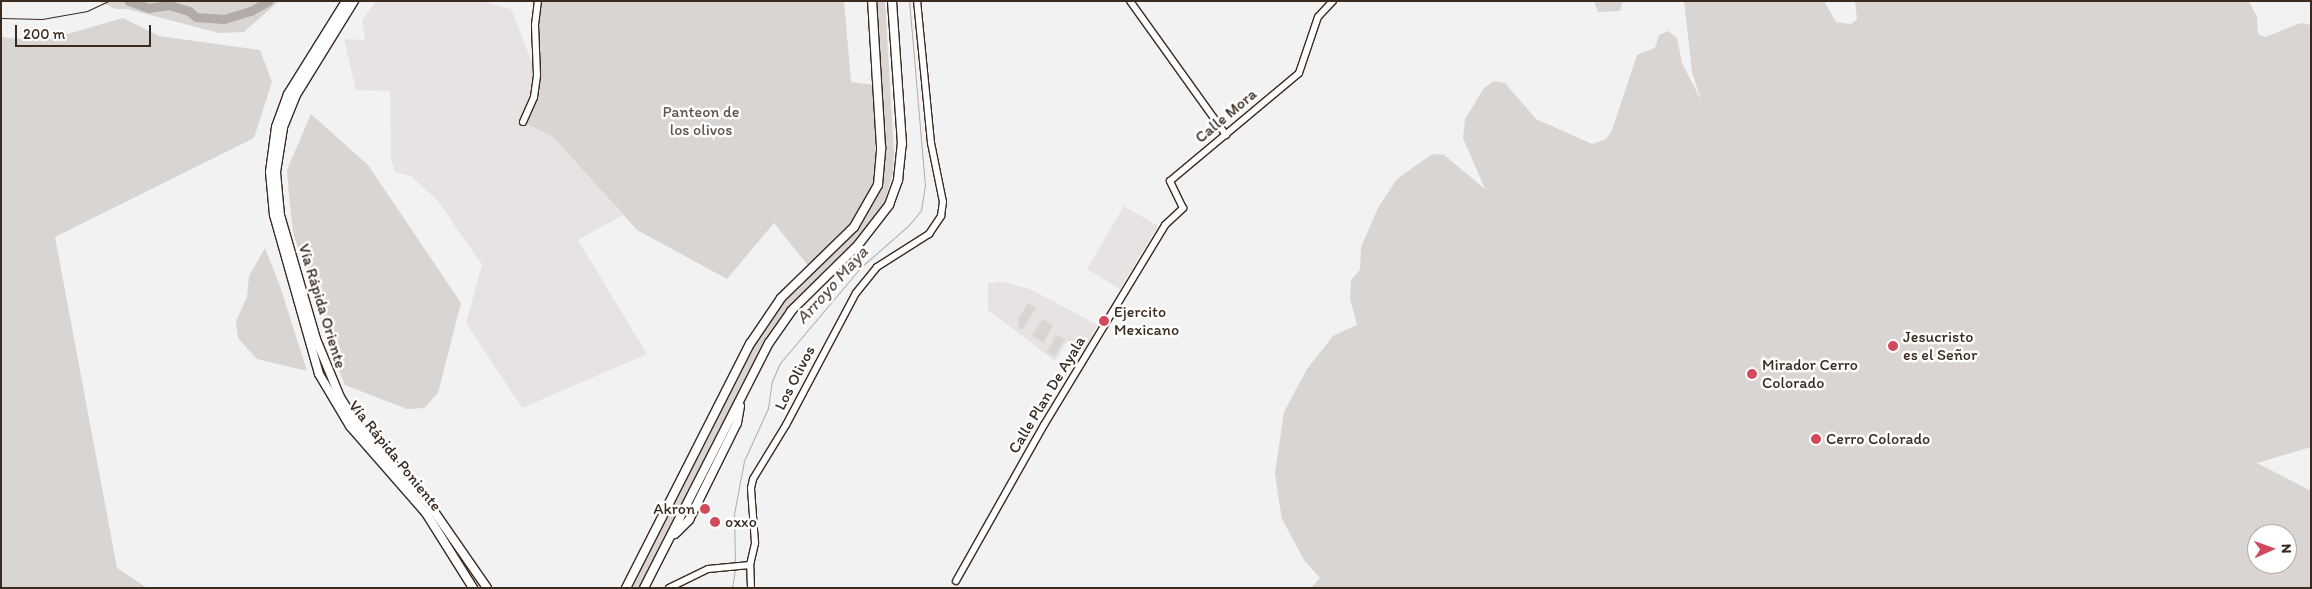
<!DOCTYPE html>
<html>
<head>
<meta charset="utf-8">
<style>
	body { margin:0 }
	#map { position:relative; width:2312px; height:589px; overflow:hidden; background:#f3f2f2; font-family:Itim,sans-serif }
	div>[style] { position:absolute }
	.built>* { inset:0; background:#e6e3e2 }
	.green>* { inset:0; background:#d8d5d2 }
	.stream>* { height:1px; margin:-0.5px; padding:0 0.5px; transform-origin:0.5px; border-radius:0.5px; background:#b2aba7 }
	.river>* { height:9px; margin:-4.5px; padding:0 4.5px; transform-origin:4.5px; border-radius:4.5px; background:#b2aba7 }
	.roads { filter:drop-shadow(1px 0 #3b2a1e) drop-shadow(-1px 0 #3b2a1e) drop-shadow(0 1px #3b2a1e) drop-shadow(0 -1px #3b2a1e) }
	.tertiary>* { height:6px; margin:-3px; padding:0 3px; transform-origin:3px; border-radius:3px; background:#fff }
	.trunk>* { height:8px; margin:-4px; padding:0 4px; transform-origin:4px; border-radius:4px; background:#fff }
	.rail>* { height:1px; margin:-0.5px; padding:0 0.5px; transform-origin:0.5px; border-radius:0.5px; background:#3b2a1e }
	.dots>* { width:14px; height:14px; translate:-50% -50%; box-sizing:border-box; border:2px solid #fff; border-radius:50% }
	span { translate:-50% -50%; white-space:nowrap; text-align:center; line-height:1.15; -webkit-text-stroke:5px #fff; paint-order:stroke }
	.park-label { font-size:16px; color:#62554b }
	.street-label { font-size:16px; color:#3b2a1e }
	.poi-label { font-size:16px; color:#3b2a1e }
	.left { translate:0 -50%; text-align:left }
	.right { translate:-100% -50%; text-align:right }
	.water-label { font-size:18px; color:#65574e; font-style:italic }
	.frame { position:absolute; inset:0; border:2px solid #3b2a1e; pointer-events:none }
	.north { position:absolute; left:2247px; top:524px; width:50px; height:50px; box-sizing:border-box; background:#fff; border:1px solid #b1aaa5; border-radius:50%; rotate:88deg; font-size:14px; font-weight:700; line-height:20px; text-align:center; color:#3b2a1e }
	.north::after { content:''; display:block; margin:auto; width:18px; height:22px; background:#d1495b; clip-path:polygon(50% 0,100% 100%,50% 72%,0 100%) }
	.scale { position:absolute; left:15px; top:25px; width:136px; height:22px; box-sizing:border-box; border:2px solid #3b2a1e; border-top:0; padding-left:6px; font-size:15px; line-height:18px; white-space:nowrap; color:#3b2a1e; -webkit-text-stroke:4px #fff; paint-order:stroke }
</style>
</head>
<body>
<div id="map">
	<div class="built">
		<i style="clip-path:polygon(376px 1px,482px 1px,511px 9px,537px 75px,534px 97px,523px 122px,553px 137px,623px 215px,578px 240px,647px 354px,522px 408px,466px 323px,482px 265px,438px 201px,411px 176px,395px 172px,391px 159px,390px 91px,356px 90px,344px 39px,365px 40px,362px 20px)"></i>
		<i style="clip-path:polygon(1124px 206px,1158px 226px,1120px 289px,1087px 269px)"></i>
		<i style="clip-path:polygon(1003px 282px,1030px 289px,1098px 325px,1084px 350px,1067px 341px,1055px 361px,988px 310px,988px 283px)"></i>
	</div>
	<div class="green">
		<i style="clip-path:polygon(98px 1px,279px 1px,244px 32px,219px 33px,127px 9px,116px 9px)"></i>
		<i style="clip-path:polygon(538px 1px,844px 1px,851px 82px,874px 85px,876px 177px,864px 204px,848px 227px,810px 268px,774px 223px,727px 279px,637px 230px,553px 137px,523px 122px,534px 97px)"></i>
		<i style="clip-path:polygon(875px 1px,885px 1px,894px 153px,893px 173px,883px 207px,869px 227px,787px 310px,771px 333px,639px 588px,632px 588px,764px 328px,780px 304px,802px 280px,859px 226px,875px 200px,880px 188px)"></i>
		<i style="clip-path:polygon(1594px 1px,1623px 1px,1620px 11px,1598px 12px)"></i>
		<i style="clip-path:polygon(evenodd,1684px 1px,1824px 1px,1836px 22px,1851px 24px,1857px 19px,1855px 1px,2244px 1px,2250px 3px,2257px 17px,2258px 34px,2265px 37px,2301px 23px,2311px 25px,2311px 447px,2257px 463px,2311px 491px,2311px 588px,1311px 588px,1320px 578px,1304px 560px,1282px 519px,1278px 495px,1275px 473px,1284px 412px,1307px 369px,1333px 336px,1357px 325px,1350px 299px,1351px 280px,1360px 270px,1361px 247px,1378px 208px,1397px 179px,1432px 154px,1444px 155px,1485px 189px,1463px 138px,1465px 119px,1484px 88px,1494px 81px,1505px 83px,1536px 119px,1592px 144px,1606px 139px,1612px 130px,1637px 55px,1655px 48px,1659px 35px,1668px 31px,1677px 38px,1682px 63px,1701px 100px,1692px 72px,1684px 1px,2257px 534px,2287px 534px,2287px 564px,2257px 564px,2257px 534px)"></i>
		<i style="clip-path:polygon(123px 18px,159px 36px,260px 50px,272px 82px,254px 138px,55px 237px,117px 568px,147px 588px,1px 588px,1px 37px,43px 41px)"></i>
		<i style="clip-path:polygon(311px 114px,368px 165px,461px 303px,438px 393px,424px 408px,407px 409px,345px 385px,332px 354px,293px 232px,289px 196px,287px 170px)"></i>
		<i style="clip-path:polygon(265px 248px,280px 286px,307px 371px,257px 359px,238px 338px,236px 321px,247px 297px,249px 276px)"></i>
		<i style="clip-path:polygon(1028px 303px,1036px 308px,1023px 329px,1019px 329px,1018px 319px)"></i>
		<i style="clip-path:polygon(1042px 319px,1053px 325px,1043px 343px,1032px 336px)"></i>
		<i style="clip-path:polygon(1056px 335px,1065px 339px,1055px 356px,1047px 352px)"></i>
	</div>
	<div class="stream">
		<i style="left:735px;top:565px;width:51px;rotate:-91.1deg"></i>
		<i style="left:734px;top:514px;width:54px;rotate:-79.3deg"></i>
		<i style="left:744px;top:461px;width:58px;rotate:-65.6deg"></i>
		<i style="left:768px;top:408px;width:27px;rotate:-82deg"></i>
		<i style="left:772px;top:381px;width:20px;rotate:-66deg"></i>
		<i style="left:780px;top:363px;width:126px;rotate:-49.8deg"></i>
		<i style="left:861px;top:267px;width:64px;rotate:-41.2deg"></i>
		<i style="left:909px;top:225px;width:19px;rotate:-51deg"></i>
		<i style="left:921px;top:210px;width:24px;rotate:-81deg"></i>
		<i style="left:925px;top:186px;width:186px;rotate:-94.9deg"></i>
		<i style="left:732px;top:588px;width:19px;rotate:-81deg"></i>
	</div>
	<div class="river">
		<i style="left:129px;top:1px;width:20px;rotate:20deg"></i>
		<i style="left:148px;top:8px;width:21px;rotate:-8deg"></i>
		<i style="left:169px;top:5px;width:21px;rotate:17deg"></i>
		<i style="left:189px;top:11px;width:9px;rotate:41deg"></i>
		<i style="left:196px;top:17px;width:28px;rotate:4deg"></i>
		<i style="left:224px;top:19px;width:28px;rotate:-17deg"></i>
		<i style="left:251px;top:11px;width:20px;rotate:-30deg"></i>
	</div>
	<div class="roads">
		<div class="tertiary">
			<i style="left:1130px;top:1px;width:165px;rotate:54.4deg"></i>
			<i style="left:523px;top:122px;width:27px;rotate:-66deg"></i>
			<i style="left:534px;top:97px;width:22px;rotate:-82deg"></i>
			<i style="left:537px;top:75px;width:50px;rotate:-92.3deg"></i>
			<i style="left:535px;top:25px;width:24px;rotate:-83deg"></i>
			<i style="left:956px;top:581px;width:179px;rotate:-60.6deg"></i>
			<i style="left:1044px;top:425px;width:234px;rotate:-58.8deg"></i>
			<i style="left:1165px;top:225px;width:25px;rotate:-43deg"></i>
			<i style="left:1183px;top:208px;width:30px;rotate:-116deg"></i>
			<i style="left:1170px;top:181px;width:168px;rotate:-39.9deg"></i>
			<i style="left:1299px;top:73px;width:59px;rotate:-71.3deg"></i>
			<i style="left:1318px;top:17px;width:22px;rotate:-47deg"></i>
			<i style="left:669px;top:588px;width:43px;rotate:-26deg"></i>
			<i style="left:708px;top:569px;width:42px;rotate:-5.4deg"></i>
			<i style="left:751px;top:588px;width:23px;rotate:-92deg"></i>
			<i style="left:750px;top:565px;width:23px;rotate:-77deg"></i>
			<i style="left:755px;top:543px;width:55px;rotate:-94.2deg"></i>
			<i style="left:751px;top:488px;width:9px;rotate:-77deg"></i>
			<i style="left:753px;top:479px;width:63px;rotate:-58.6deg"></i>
			<i style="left:786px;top:425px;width:149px;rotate:-62.1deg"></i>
			<i style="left:856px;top:293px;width:33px;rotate:-51deg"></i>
			<i style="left:877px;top:267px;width:62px;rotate:-32.4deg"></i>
			<i style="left:929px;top:234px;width:22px;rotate:-56deg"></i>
			<i style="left:941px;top:216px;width:14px;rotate:-82deg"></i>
			<i style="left:943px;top:202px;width:60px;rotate:-101.5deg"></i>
			<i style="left:931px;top:143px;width:143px;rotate:-95.6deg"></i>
		</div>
		<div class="trunk">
			<i style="left:346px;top:1px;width:110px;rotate:121.9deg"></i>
			<i style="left:288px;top:94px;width:35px;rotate:110deg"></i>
			<i style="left:276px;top:127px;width:45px;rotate:97.6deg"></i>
			<i style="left:270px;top:172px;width:43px;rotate:84.7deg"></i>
			<i style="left:274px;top:215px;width:165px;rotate:74.2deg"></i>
			<i style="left:319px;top:374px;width:61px;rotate:59.2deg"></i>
			<i style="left:350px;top:426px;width:116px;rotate:48.9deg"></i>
			<i style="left:426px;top:513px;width:89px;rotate:57.9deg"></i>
			<i style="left:354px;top:1px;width:110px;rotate:121.7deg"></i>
			<i style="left:296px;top:95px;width:35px;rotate:112deg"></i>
			<i style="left:283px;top:128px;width:45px;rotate:99deg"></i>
			<i style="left:276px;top:172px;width:43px;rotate:84.7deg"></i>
			<i style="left:280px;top:215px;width:129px;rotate:73.8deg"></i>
			<i style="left:316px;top:339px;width:63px;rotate:67.5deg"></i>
			<i style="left:340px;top:397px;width:28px;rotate:58deg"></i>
			<i style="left:355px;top:421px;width:115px;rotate:48.5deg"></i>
			<i style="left:431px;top:507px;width:98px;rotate:55.3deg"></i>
			<i style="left:675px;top:534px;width:20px;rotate:-45deg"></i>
			<i style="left:689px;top:520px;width:108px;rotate:-63.7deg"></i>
			<i style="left:737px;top:423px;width:17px;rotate:-80deg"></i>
			<i style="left:626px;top:588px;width:274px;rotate:-63.1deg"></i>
			<i style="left:750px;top:344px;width:55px;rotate:-56deg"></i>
			<i style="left:781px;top:298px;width:102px;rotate:-44.2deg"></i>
			<i style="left:854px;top:227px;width:48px;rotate:-60.3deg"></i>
			<i style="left:878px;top:185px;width:38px;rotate:-85deg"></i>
			<i style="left:881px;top:147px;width:146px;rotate:-93.5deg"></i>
			<i style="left:644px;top:588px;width:275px;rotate:-63deg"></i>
			<i style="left:769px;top:343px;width:39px;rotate:-55deg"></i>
			<i style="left:791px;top:311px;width:94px;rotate:-44.6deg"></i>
			<i style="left:858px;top:245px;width:51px;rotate:-52.2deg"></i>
			<i style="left:889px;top:205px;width:27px;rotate:-70deg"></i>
			<i style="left:898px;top:180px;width:36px;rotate:-84deg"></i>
			<i style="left:902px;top:144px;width:143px;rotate:-94deg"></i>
		</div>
	</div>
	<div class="rail">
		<i style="left:1px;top:18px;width:41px;rotate:1.4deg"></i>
		<i style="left:42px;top:19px;width:46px;rotate:-10.1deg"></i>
		<i style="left:87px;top:11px;width:23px;rotate:-25deg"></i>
	</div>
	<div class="dots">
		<i style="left:1104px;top:321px;background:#d1495b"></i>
		<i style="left:1893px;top:346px;background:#d1495b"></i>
		<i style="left:1752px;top:374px;background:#d1495b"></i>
		<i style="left:1816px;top:439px;background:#d1495b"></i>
		<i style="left:705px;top:509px;background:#d1495b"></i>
		<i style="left:715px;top:522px;background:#d1495b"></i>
	</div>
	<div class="park-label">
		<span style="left:701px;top:121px">Panteon de<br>los olivos</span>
	</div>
	<div class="street-label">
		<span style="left:1226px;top:116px;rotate:-40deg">Calle Mora</span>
		<span style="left:322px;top:306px;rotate:73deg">Vía Rápida Oriente</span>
		<span style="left:795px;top:378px;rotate:-63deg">Los Olivos</span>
		<span style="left:1047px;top:395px;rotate:-59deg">Calle Plan De Ayala</span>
		<span style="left:395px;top:456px;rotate:51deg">Vía Rápida Poniente</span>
	</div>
	<div class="poi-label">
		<span class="left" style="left:1114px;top:321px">Ejercito<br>Mexicano</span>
		<span class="left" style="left:1903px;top:346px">Jesucristo<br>es el Señor</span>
		<span class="left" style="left:1762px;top:374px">Mirador Cerro<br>Colorado</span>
		<span class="left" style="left:1826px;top:439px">Cerro Colorado</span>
		<span class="right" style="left:695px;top:509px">Akron</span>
		<span class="left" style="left:725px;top:522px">oxxo</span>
	</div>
	<div class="water-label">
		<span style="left:832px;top:285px;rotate:-48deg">Arroyo Maya</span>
	</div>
	<div class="frame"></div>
	<div class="north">N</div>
	<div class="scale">200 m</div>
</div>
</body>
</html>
